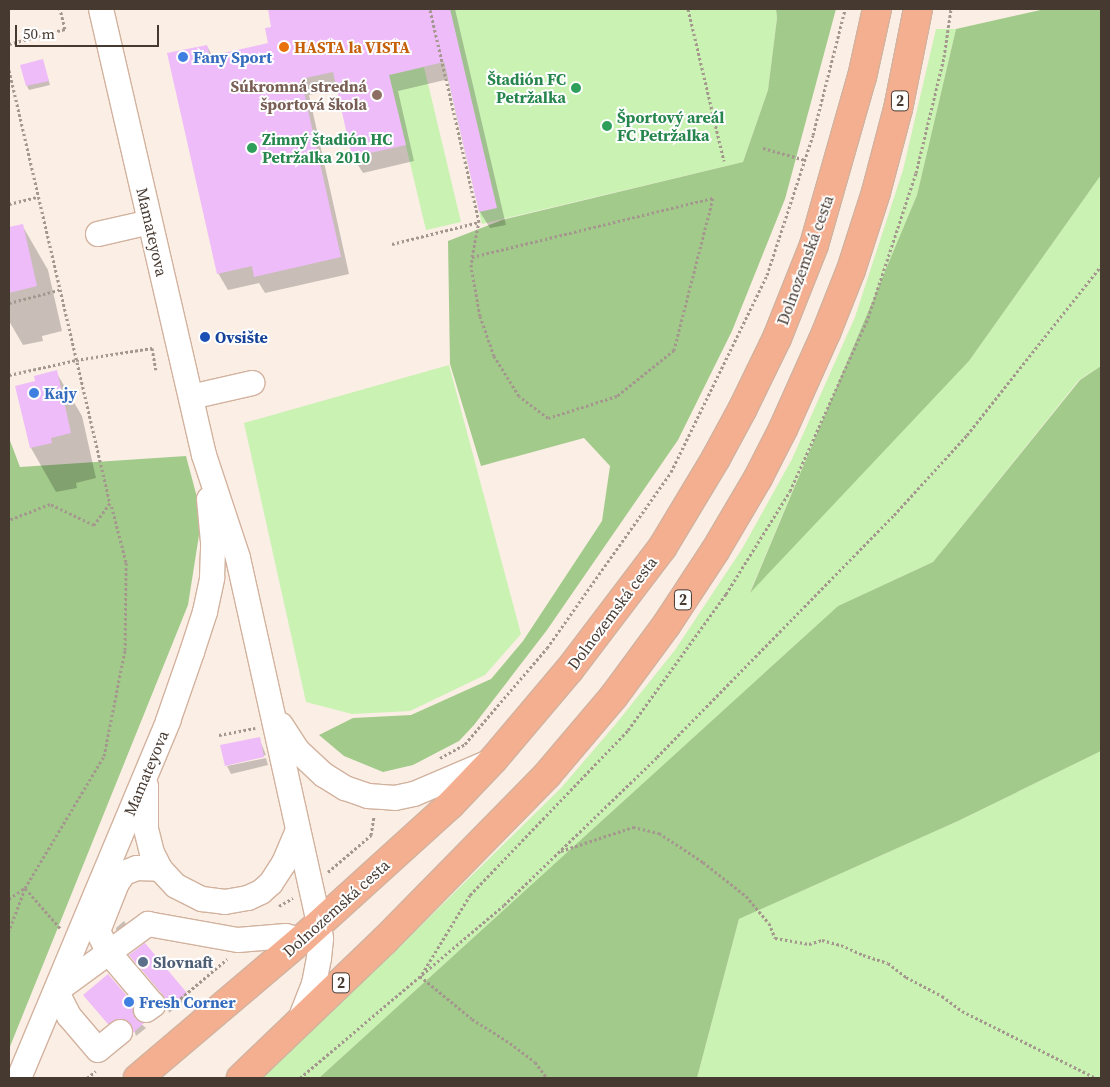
<!DOCTYPE html>
<html>
<head>
<meta charset="utf-8">
<style>
	body { margin:0 }
	#map { position:relative; width:1110px; height:1087px; overflow:hidden; background:#fbeee5; font-family:"Source Serif 4",serif }
	div>[style] { position:absolute }
	.green>* { inset:0; background:#c9f2b3 }
	.forest>* { inset:0; background:#a2cb8b }
	.shadow>* { inset:0; background:#0003 }
	.building>* { inset:0; background:#eebcf8 }
	.path>* { height:3px; margin-top:-1.5px; transform-origin:0; background:repeating-linear-gradient(90deg,#a4978e 0 2.5px,transparent 0 5px) }
	.roads { filter:drop-shadow(1px 0 #d2b29e) drop-shadow(-1px 0 #d2b29e) drop-shadow(0 1px #d2b29e) drop-shadow(0 -1px #d2b29e) }
	.minor>* { height:24px; margin:-12px; padding:0 12px; transform-origin:12px; border-radius:12px; background:#fff }
	.major>* { height:28px; margin:-14px; padding:0 14px; transform-origin:14px; border-radius:14px; background:#f4af90 }
	.dots>* { width:14px; height:14px; translate:-50% -50%; box-sizing:border-box; border:2px solid #fefefe; border-radius:50% }
	span { translate:-50% -50%; white-space:nowrap; text-align:center; line-height:1.15; -webkit-text-stroke:4px #fefefe; paint-order:stroke }
	.shield-label span { padding:1px 4px; background:#fefefe; border:1px solid; border-radius:4px; -webkit-text-stroke-width:0 }
	.shield-label { font-size:15px; color:#463930; font-weight:700 }
	.food-label { font-size:16px; color:#c56008; font-weight:700 }
	.left { translate:0 -50%; text-align:left }
	.shop-label { font-size:16px; color:#366cbe; font-weight:700 }
	.leisure-label { font-size:16px; color:#27864d; font-weight:700 }
	.right { translate:-100% -50%; text-align:right }
	.education-label { font-size:16px; color:#785e54; font-weight:700 }
	.street-label { font-size:16px; color:#463930 }
	.transit-label { font-size:16px; color:#164399; font-weight:700 }
	.service-label { font-size:16px; color:#4e5e75; font-weight:700 }
	.frame { position:absolute; inset:0; border:10px solid #463930; pointer-events:none }
	.scale { position:absolute; left:15px; top:25px; width:144px; height:22px; box-sizing:border-box; border:2px solid #463930; border-top:0; padding-left:6px; font-size:15px; line-height:18px; white-space:nowrap; color:#463930; -webkit-text-stroke:4px #fefefe; paint-order:stroke }
</style>
</head>
<body>
<div id="map">
	<div class="green">
		<i style="clip-path:polygon(431px 9px,776px 9px,777px 18px,768px 90px,743px 162px,482px 224px)"></i>
		<i style="clip-path:polygon(936px 29px,956px 29px,917px 195px,750px 592px,969px 361px,1101px 175px,1101px 366px,1079px 380px,933px 562px,838px 606px,319px 1078px,257px 1078px,401px 945px,561px 788px,615px 725px,675px 650px,742px 549px,792px 459px,855px 317px,903px 170px)"></i>
		<i style="clip-path:polygon(424px 67px,461px 222px,426px 230px,389px 75px)"></i>
		<i style="clip-path:polygon(449px 365px,521px 634px,485px 675px,410px 711px,352px 714px,306px 702px,244px 423px)"></i>
		<i style="clip-path:polygon(1101px 751px,1101px 1078px,697px 1078px,739px 919px,958px 821px)"></i>
	</div>
	<div class="forest">
		<i style="clip-path:polygon(776px 9px,836px 9px,785px 199px,732px 331px,678px 440px,547px 630px,474px 725px,459px 741px,413px 765px,383px 772px,344px 756px,319px 735px,353px 718px,411px 715px,491px 679px,523px 641px,602px 521px,610px 466px,584px 438px,481px 466px,450px 364px,448px 241px,502px 220px,743px 162px,768px 90px,777px 18px)"></i>
		<i style="clip-path:polygon(1045px 9px,1101px 9px,1101px 175px,969px 361px,750px 593px,917px 195px,956px 29px)"></i>
		<i style="clip-path:polygon(1101px 366px,1101px 751px,958px 821px,739px 919px,697px 1078px,319px 1078px,838px 606px,933px 562px,1080px 380px)"></i>
		<i style="clip-path:polygon(9px 438px,20px 467px,186px 456px,202px 516px,188px 605px,9px 1049px)"></i>
	</div>
	<div class="shadow">
		<i style="clip-path:polygon(279px 9px,455px 9px,506px 225px,490px 228px,480px 212px,449px 79px,398px 91px,414px 161px,363px 173px,353px 157px,338px 89px,309px 95px,349px 274px,265px 293px,259px 283px,228px 290px,218px 273px,207px 46px,213px 57px,270px 44px,273px 28px,270px 11px)"></i>
		<i style="clip-path:polygon(42px 60px,50px 85px,29px 90px,27px 86px)"></i>
		<i style="clip-path:polygon(22px 225px,48px 270px,62px 331px,42px 336px,43px 341px,23px 345px,9px 321px,9px 228px)"></i>
		<i style="clip-path:polygon(56px 372px,82px 416px,96px 478px,76px 483px,77px 488px,56px 492px,31px 448px)"></i>
		<i style="clip-path:polygon(259px 738px,266px 755px,227px 764px,227px 766px,222px 746px)"></i>
		<i style="clip-path:polygon(266px 758px,268px 765px,231px 774px,227px 766px)"></i>
		<i style="clip-path:polygon(124px 921px,128px 927px,117px 935px,116px 928px)"></i>
		<i style="clip-path:polygon(133px 959px,186px 993px,188px 997px,169px 1013px,166px 999px)"></i>
		<i style="clip-path:polygon(87px 999px,133px 1004px,135px 1009px,135px 1019px,146px 1028px,136px 1036px,133px 1026px,128px 1023px,120px 1022px,111px 1027px)"></i>
	</div>
	<div class="building">
		<i style="clip-path:polygon(268px 9px,450px 9px,497px 208px,479px 212px,444px 62px,389px 75px,406px 145px,352px 157px,333px 72px,301px 79px,341px 257px,254px 277px,252px 266px,217px 274px,167px 53px,207px 45px,210px 56px,268px 43px,265px 28px,271px 27px)"></i>
		<i style="clip-path:polygon(43px 59px,49px 81px,26px 86px,20px 65px)"></i>
		<i style="clip-path:polygon(23px 224px,37px 286px,9px 293px,9px 227px)"></i>
		<i style="clip-path:polygon(57px 370px,71px 433px,51px 438px,52px 443px,30px 448px,15px 386px,35px 381px,34px 376px)"></i>
		<i style="clip-path:polygon(260px 737px,264px 757px,225px 766px,220px 745px)"></i>
		<i style="clip-path:polygon(145px 943px,187px 993px,166px 1010px,166px 1002px,164px 996px,129px 955px)"></i>
		<i style="clip-path:polygon(108px 974px,134px 1004px,132px 1011px,135px 1018px,144px 1023px,133px 1033px,131px 1024px,124px 1019px,117px 1019px,108px 1024px,83px 995px)"></i>
	</div>
	<div class="path">
		<i style="left:688px;top:9px;width:156px;rotate:76.7deg"></i>
		<i style="left:9px;top:44px;width:58px;rotate:-15deg"></i>
		<i style="left:65px;top:29px;width:21px;rotate:-104deg"></i>
		<i style="left:9px;top:70px;width:445px;rotate:76.9deg"></i>
		<i style="left:110px;top:503px;width:27px;rotate:126deg"></i>
		<i style="left:94px;top:525px;width:49px;rotate:-154.5deg"></i>
		<i style="left:50px;top:504px;width:44px;rotate:158.7deg"></i>
		<i style="left:763px;top:148px;width:44px;rotate:15.9deg"></i>
		<i style="left:9px;top:204px;width:30px;rotate:-14deg"></i>
		<i style="left:392px;top:244px;width:90px;rotate:-14.2deg"></i>
		<i style="left:479px;top:222px;width:219px;rotate:-103deg"></i>
		<i style="left:472px;top:257px;width:248px;rotate:-13.8deg"></i>
		<i style="left:713px;top:198px;width:157px;rotate:104.4deg"></i>
		<i style="left:674px;top:350px;width:73px;rotate:141.1deg"></i>
		<i style="left:617px;top:396px;width:72px;rotate:162.3deg"></i>
		<i style="left:548px;top:418px;width:36px;rotate:-143deg"></i>
		<i style="left:519px;top:396px;width:47px;rotate:-122deg"></i>
		<i style="left:494px;top:356px;width:42px;rotate:-109.3deg"></i>
		<i style="left:480px;top:316px;width:50px;rotate:-100.4deg"></i>
		<i style="left:471px;top:267px;width:10px;rotate:-84deg"></i>
		<i style="left:472px;top:257px;width:36px;rotate:-79deg"></i>
		<i style="left:9px;top:303px;width:52px;rotate:-14.6deg"></i>
		<i style="left:9px;top:375px;width:69px;rotate:-12.6deg"></i>
		<i style="left:76px;top:360px;width:77px;rotate:-9deg"></i>
		<i style="left:152px;top:348px;width:22px;rotate:80deg"></i>
		<i style="left:219px;top:735px;width:37px;rotate:-11deg"></i>
		<i style="left:440px;top:758px;width:29px;rotate:-29deg"></i>
		<i style="left:465px;top:744px;width:126px;rotate:-49.5deg"></i>
		<i style="left:547px;top:648px;width:215px;rotate:-54.8deg"></i>
		<i style="left:671px;top:472px;width:219px;rotate:-64deg"></i>
		<i style="left:767px;top:275px;width:147px;rotate:-71.8deg"></i>
		<i style="left:813px;top:135px;width:130px;rotate:-75.7deg"></i>
		<i style="left:561px;top:851px;width:76px;rotate:-18.4deg"></i>
		<i style="left:633px;top:827px;width:27px;rotate:13deg"></i>
		<i style="left:659px;top:833px;width:53px;rotate:33.4deg"></i>
		<i style="left:703px;top:862px;width:55px;rotate:38.3deg"></i>
		<i style="left:746px;top:896px;width:35px;rotate:50deg"></i>
		<i style="left:769px;top:923px;width:16px;rotate:68deg"></i>
		<i style="left:775px;top:938px;width:35px;rotate:10deg"></i>
		<i style="left:809px;top:944px;width:14px;rotate:-17deg"></i>
		<i style="left:822px;top:940px;width:20px;rotate:15deg"></i>
		<i style="left:841px;top:945px;width:24px;rotate:24deg"></i>
		<i style="left:863px;top:955px;width:26px;rotate:18deg"></i>
		<i style="left:888px;top:963px;width:23px;rotate:38deg"></i>
		<i style="left:906px;top:977px;width:41px;rotate:27.8deg"></i>
		<i style="left:942px;top:996px;width:25px;rotate:37deg"></i>
		<i style="left:962px;top:1011px;width:150px;rotate:26.6deg"></i>
		<i style="left:328px;top:872px;width:57px;rotate:-40.7deg"></i>
		<i style="left:371px;top:835px;width:19px;rotate:-81deg"></i>
		<i style="left:9px;top:899px;width:19px;rotate:-35deg"></i>
		<i style="left:25px;top:888px;width:46px;rotate:110.4deg"></i>
		<i style="left:279px;top:906px;width:16px;rotate:-30deg"></i>
		<i style="left:60px;top:928px;width:53px;rotate:-131.2deg"></i>
		<i style="left:25px;top:888px;width:154px;rotate:-59.1deg"></i>
		<i style="left:104px;top:756px;width:108px;rotate:-78.8deg"></i>
		<i style="left:125px;top:650px;width:88px;rotate:-89.3deg"></i>
		<i style="left:126px;top:562px;width:60px;rotate:-104.5deg"></i>
		<i style="left:422px;top:974px;width:92px;rotate:-58.7deg"></i>
		<i style="left:470px;top:895px;width:228px;rotate:-46.2deg"></i>
		<i style="left:628px;top:730px;width:168px;rotate:-54.2deg"></i>
		<i style="left:726px;top:594px;width:121px;rotate:-58.1deg"></i>
		<i style="left:790px;top:491px;width:190px;rotate:-65.7deg"></i>
		<i style="left:868px;top:318px;width:153px;rotate:-71.7deg"></i>
		<i style="left:916px;top:173px;width:119px;rotate:-76.4deg"></i>
		<i style="left:944px;top:57px;width:49px;rotate:-81.7deg"></i>
		<i style="left:420px;top:976px;width:67px;rotate:39.6deg"></i>
		<i style="left:472px;top:1019px;width:45px;rotate:32.3deg"></i>
		<i style="left:510px;top:1043px;width:31px;rotate:37deg"></i>
		<i style="left:535px;top:1062px;width:20px;rotate:53deg"></i>
		<i style="left:173px;top:1005px;width:71px;rotate:-40.4deg"></i>
		<i style="left:87px;top:1078px;width:11px;rotate:-38deg"></i>
		<i style="left:300px;top:1078px;width:267px;rotate:-40.3deg"></i>
		<i style="left:504px;top:905px;width:213px;rotate:-44deg"></i>
		<i style="left:657px;top:757px;width:339px;rotate:-45.6deg"></i>
		<i style="left:894px;top:515px;width:108px;rotate:-47.6deg"></i>
		<i style="left:967px;top:435px;width:216px;rotate:-51.6deg"></i>
	</div>
	<div class="roads">
		<div class="minor">
			<i style="left:101px;top:9px;width:458px;rotate:77deg"></i>
			<i style="left:204px;top:455px;width:108px;rotate:71.7deg"></i>
			<i style="left:238px;top:558px;width:364px;rotate:77.5deg"></i>
			<i style="left:317px;top:913px;width:26px;rotate:81deg"></i>
			<i style="left:321px;top:939px;width:19px;rotate:96deg"></i>
			<i style="left:319px;top:958px;width:26px;rotate:101deg"></i>
			<i style="left:314px;top:984px;width:41px;rotate:111.5deg"></i>
			<i style="left:98px;top:234px;width:53px;rotate:-13deg"></i>
			<i style="left:191px;top:397px;width:63px;rotate:-12.9deg"></i>
			<i style="left:281px;top:725px;width:31px;rotate:57deg"></i>
			<i style="left:298px;top:751px;width:35px;rotate:43deg"></i>
			<i style="left:324px;top:775px;width:25px;rotate:32deg"></i>
			<i style="left:345px;top:788px;width:24px;rotate:19deg"></i>
			<i style="left:368px;top:796px;width:27px;rotate:4deg"></i>
			<i style="left:395px;top:798px;width:19px;rotate:-12deg"></i>
			<i style="left:414px;top:794px;width:79px;rotate:-23deg"></i>
			<i style="left:146px;top:786px;width:43px;rotate:90deg"></i>
			<i style="left:146px;top:829px;width:25px;rotate:76deg"></i>
			<i style="left:152px;top:853px;width:18px;rotate:63deg"></i>
			<i style="left:160px;top:869px;width:23px;rotate:47deg"></i>
			<i style="left:176px;top:886px;width:29px;rotate:27deg"></i>
			<i style="left:202px;top:899px;width:23px;rotate:7deg"></i>
			<i style="left:225px;top:902px;width:23px;rotate:-10deg"></i>
			<i style="left:248px;top:898px;width:14px;rotate:-25deg"></i>
			<i style="left:261px;top:892px;width:13px;rotate:-42deg"></i>
			<i style="left:271px;top:883px;width:24px;rotate:-57deg"></i>
			<i style="left:284px;top:863px;width:34px;rotate:-67deg"></i>
			<i style="left:146px;top:1010px;width:9px;rotate:-36deg"></i>
			<i style="left:153px;top:1005px;width:68px;rotate:-130.2deg"></i>
			<i style="left:109px;top:953px;width:25px;rotate:-117deg"></i>
			<i style="left:98px;top:931px;width:52px;rotate:-68.4deg"></i>
			<i style="left:117px;top:883px;width:12px;rotate:-55deg"></i>
			<i style="left:124px;top:873px;width:14px;rotate:-21deg"></i>
			<i style="left:137px;top:868px;width:23px;rotate:2deg"></i>
			<i style="left:120px;top:1032px;width:28px;rotate:141deg"></i>
			<i style="left:98px;top:1050px;width:45px;rotate:-130.5deg"></i>
			<i style="left:69px;top:1016px;width:28px;rotate:-117deg"></i>
			<i style="left:56px;top:991px;width:114px;rotate:-36.1deg"></i>
			<i style="left:148px;top:924px;width:91px;rotate:10.1deg"></i>
			<i style="left:238px;top:940px;width:48px;rotate:-4.8deg"></i>
			<i style="left:286px;top:936px;width:16px;rotate:15deg"></i>
			<i style="left:19px;top:1078px;width:387px;rotate:-67.3deg"></i>
			<i style="left:168px;top:721px;width:73px;rotate:-70.8deg"></i>
			<i style="left:192px;top:652px;width:42px;rotate:-72deg"></i>
			<i style="left:205px;top:612px;width:35px;rotate:-78deg"></i>
			<i style="left:212px;top:578px;width:36px;rotate:-88deg"></i>
			<i style="left:213px;top:542px;width:43px;rotate:-95.3deg"></i>
		</div>
		<div class="major">
			<i style="left:138px;top:1078px;width:214px;rotate:-40.3deg"></i>
			<i style="left:301px;top:940px;width:201px;rotate:-42.2deg"></i>
			<i style="left:450px;top:805px;width:62px;rotate:-46.3deg"></i>
			<i style="left:493px;top:760px;width:119px;rotate:-49.8deg"></i>
			<i style="left:570px;top:669px;width:152px;rotate:-52.8deg"></i>
			<i style="left:662px;top:548px;width:105px;rotate:-59deg"></i>
			<i style="left:716px;top:458px;width:55px;rotate:-61.6deg"></i>
			<i style="left:742px;top:410px;width:80px;rotate:-64.1deg"></i>
			<i style="left:777px;top:338px;width:100px;rotate:-68.3deg"></i>
			<i style="left:814px;top:245px;width:175px;rotate:-74.1deg"></i>
			<i style="left:862px;top:77px;width:70px;rotate:-77.6deg"></i>
			<i style="left:241px;top:1078px;width:199px;rotate:-43.8deg"></i>
			<i style="left:385px;top:940px;width:231px;rotate:-45.5deg"></i>
			<i style="left:547px;top:775px;width:104px;rotate:-49.7deg"></i>
			<i style="left:614px;top:696px;width:89px;rotate:-53.6deg"></i>
			<i style="left:667px;top:624px;width:87px;rotate:-56.7deg"></i>
			<i style="left:715px;top:551px;width:85px;rotate:-59.5deg"></i>
			<i style="left:758px;top:478px;width:55px;rotate:-63deg"></i>
			<i style="left:783px;top:429px;width:105px;rotate:-65.9deg"></i>
			<i style="left:826px;top:333px;width:68px;rotate:-68.4deg"></i>
			<i style="left:851px;top:270px;width:82px;rotate:-72.2deg"></i>
			<i style="left:876px;top:192px;width:86px;rotate:-75.2deg"></i>
			<i style="left:898px;top:109px;width:102px;rotate:-78.7deg"></i>
		</div>
	</div>
	<div class="dots">
		<i style="left:284px;top:47px;background:#e8710a"></i>
		<i style="left:183px;top:57px;background:#3f7fe0"></i>
		<i style="left:576px;top:88px;background:#2e9e5b"></i>
		<i style="left:377px;top:95px;background:#8d6e63"></i>
		<i style="left:607px;top:126px;background:#2e9e5b"></i>
		<i style="left:252px;top:148px;background:#2e9e5b"></i>
		<i style="left:205px;top:337px;background:#1a4fb4"></i>
		<i style="left:34px;top:393px;background:#3f7fe0"></i>
		<i style="left:143px;top:962px;background:#5c6f8a"></i>
		<i style="left:129px;top:1002px;background:#3f7fe0"></i>
	</div>
	<div class="shield-label">
		<span style="left:900px;top:101px">2</span>
		<span style="left:683px;top:600px">2</span>
		<span style="left:341px;top:983px">2</span>
	</div>
	<div class="food-label">
		<span class="left" style="left:294px;top:47px">HASTA la VISTA</span>
	</div>
	<div class="shop-label">
		<span class="left" style="left:193px;top:57px">Fany Sport</span>
		<span class="left" style="left:44px;top:393px">Kajy</span>
		<span class="left" style="left:139px;top:1002px">Fresh Corner</span>
	</div>
	<div class="leisure-label">
		<span class="right" style="left:566px;top:88px">Štadión FC<br>Petržalka</span>
		<span class="left" style="left:617px;top:126px">Športový areál<br>FC Petržalka</span>
		<span class="left" style="left:262px;top:148px">Zimný štadión HC<br>Petržalka 2010</span>
	</div>
	<div class="education-label">
		<span class="right" style="left:367px;top:95px">Súkromná stredná<br>športová škola</span>
	</div>
	<div class="street-label">
		<span style="left:152px;top:232px;rotate:77deg">Mamateyova</span>
		<span style="left:805px;top:260px;rotate:-70deg">Dolnozemská cesta</span>
		<span style="left:612px;top:613px;rotate:-53deg">Dolnozemská cesta</span>
		<span style="left:146px;top:773px;rotate:-67deg">Mamateyova</span>
		<span style="left:336px;top:908px;rotate:-42deg">Dolnozemská cesta</span>
	</div>
	<div class="transit-label">
		<span class="left" style="left:215px;top:337px">Ovsište</span>
	</div>
	<div class="service-label">
		<span class="left" style="left:153px;top:962px">Slovnaft</span>
	</div>
	<div class="frame"></div>
	<div class="scale">50 m</div>
</div>
</body>
</html>
